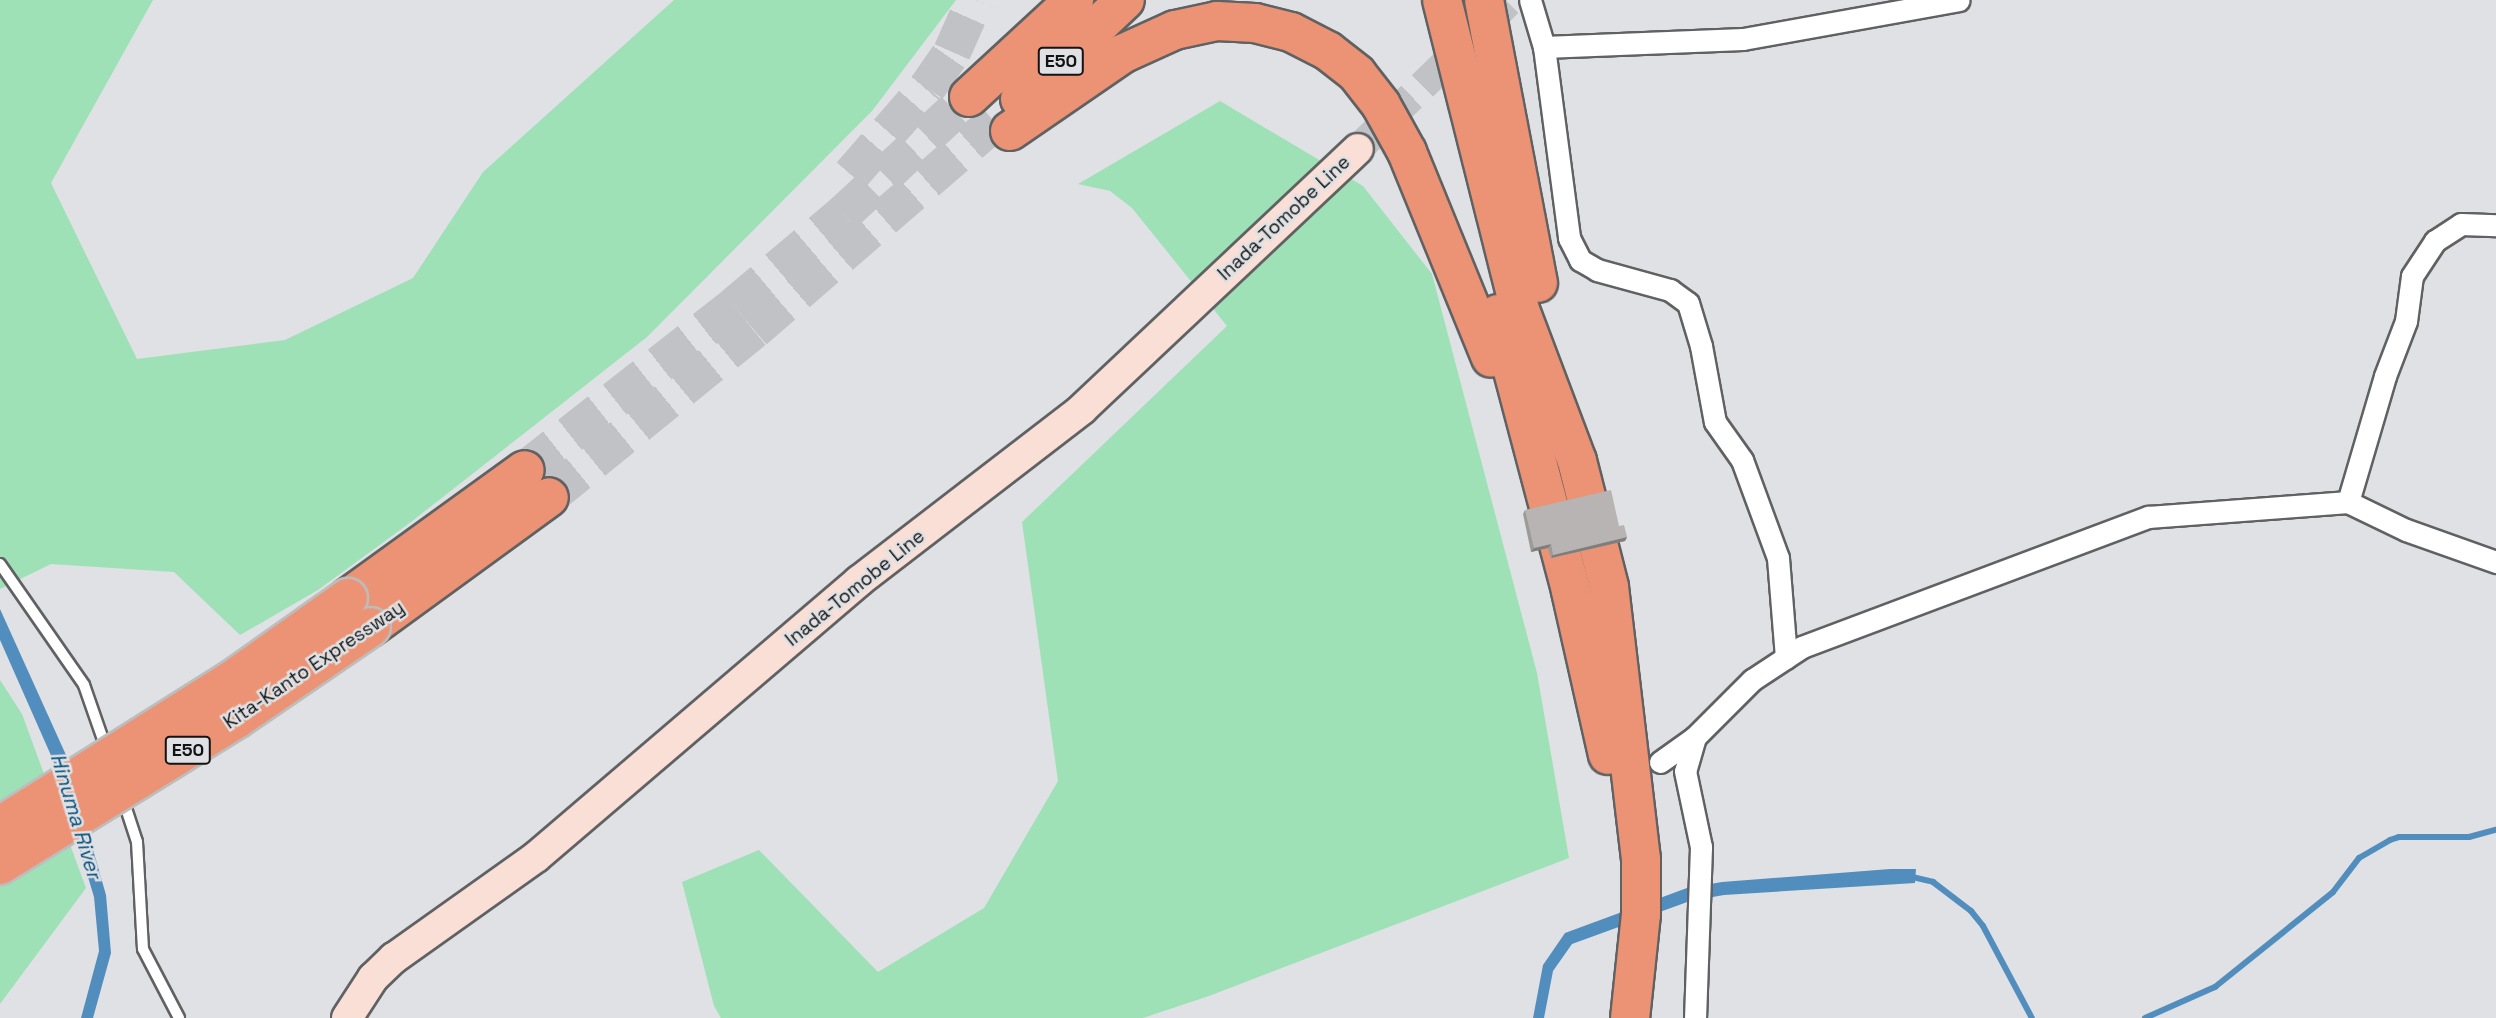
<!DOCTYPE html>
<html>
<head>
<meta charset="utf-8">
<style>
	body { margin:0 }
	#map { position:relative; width:2496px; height:1018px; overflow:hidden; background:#e0e1e4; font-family:"Space Grotesk",sans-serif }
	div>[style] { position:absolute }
	.green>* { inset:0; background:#9ee1b6 }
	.water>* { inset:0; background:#528ebd }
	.stream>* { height:6px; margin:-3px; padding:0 3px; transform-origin:3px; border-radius:3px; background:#528ebd }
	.secondary-tunnel>* { height:30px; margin-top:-15px; transform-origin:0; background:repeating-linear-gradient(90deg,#c1c2c5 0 30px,transparent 0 45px) }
	.motorway-tunnel>* { height:38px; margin-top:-19px; transform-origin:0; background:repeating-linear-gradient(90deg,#c1c2c5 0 38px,transparent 0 57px) }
	.roads { filter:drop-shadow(2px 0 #606163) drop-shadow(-2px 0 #606163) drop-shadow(0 2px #606163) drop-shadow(0 -2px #606163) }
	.service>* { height:10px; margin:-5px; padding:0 5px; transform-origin:5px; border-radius:5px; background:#fff }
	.minor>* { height:21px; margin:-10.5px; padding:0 10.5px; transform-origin:10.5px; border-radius:10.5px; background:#fff }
	.secondary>* { height:30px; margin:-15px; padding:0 15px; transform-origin:15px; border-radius:15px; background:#f9dfd5 }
	.motorway>* { height:38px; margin:-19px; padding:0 19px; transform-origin:19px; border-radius:19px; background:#eb9374 }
	.bridges { filter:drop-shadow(2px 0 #bdbdbd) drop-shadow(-2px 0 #bdbdbd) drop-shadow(0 2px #bdbdbd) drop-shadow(0 -2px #bdbdbd) }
	.motorway-bridge>* { height:38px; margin:-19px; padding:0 19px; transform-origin:19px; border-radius:19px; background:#eb9374 }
	.wall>* { inset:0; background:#9d9b9a }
	.shaded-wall>* { inset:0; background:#807e7d }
	.building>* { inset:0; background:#b7b4b3 }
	span { translate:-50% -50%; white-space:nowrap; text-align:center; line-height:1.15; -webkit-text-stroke:5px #e0e1e4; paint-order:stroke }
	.shield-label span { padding:2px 5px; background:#e0e1e4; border:2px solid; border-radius:5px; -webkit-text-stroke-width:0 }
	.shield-label { font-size:18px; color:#121314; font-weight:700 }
	.street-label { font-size:19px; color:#121314 }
	.water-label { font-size:21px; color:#05517e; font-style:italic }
</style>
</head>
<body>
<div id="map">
	<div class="green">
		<i style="clip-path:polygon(0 0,153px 0,51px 183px,137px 359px,285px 340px,413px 278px,483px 172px,674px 0,956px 0,872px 111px,647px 337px,411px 522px,318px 590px,240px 635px,174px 572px,51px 564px,0 589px)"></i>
		<i style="clip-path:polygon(1220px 101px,1363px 186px,1432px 274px,1537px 673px,1569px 858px,1209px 996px,1143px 1018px,721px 1018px,714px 1006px,682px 882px,759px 850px,878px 972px,984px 908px,1058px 781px,1022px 522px,1227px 326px,1132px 208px,1110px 191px,1078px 184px)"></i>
		<i style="clip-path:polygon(0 680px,22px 714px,86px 888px,0 1004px)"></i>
	</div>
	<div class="water">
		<i style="clip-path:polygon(0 609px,66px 755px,106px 895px,111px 953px,93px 1018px,81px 1018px,99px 951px,94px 897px,53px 760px,0 640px)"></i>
		<i style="clip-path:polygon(1890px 869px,1916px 869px,1915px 883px,1724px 895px,1690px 901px,1572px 944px,1553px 971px,1544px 1018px,1533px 1018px,1543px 965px,1565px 933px,1687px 888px,1722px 882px)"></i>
	</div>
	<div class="stream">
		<i style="left:1908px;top:876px;width:26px;rotate:13deg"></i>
		<i style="left:1933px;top:882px;width:48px;rotate:37.3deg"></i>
		<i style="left:1971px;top:911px;width:19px;rotate:51deg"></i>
		<i style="left:1983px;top:926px;width:104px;rotate:62deg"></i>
		<i style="left:2145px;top:1018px;width:77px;rotate:-23.9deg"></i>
		<i style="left:2215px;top:987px;width:151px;rotate:-38.8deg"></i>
		<i style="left:2333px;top:892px;width:43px;rotate:-52.6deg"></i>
		<i style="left:2359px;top:858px;width:36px;rotate:-30deg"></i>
		<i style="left:2390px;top:840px;width:9px;rotate:-18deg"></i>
		<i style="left:2399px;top:837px;width:70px"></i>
		<i style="left:2469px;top:837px;width:28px;rotate:-15deg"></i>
	</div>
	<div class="secondary-tunnel">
		<i style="left:1358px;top:149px;width:213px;rotate:-44.4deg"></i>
	</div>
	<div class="motorway-tunnel">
		<i style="left:851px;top:175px;width:116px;rotate:-48.9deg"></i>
		<i style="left:927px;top:88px;width:44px;rotate:-55.2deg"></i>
		<i style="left:952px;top:52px;width:57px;rotate:-66.1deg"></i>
		<i style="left:525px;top:470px;width:266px;rotate:-38.1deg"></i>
		<i style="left:734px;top:306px;width:143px;rotate:-40.2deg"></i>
		<i style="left:843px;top:214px;width:172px;rotate:-42.9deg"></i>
		<i style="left:549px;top:497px;width:264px;rotate:-39.2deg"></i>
		<i style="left:754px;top:330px;width:318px;rotate:-40.8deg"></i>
	</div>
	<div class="roads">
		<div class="service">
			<i style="left:0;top:564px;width:147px;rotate:55.2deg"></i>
			<i style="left:84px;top:685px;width:70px;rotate:70.8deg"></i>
			<i style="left:122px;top:796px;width:48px;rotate:71.9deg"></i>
			<i style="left:137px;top:842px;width:107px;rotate:86.8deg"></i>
			<i style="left:143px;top:949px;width:78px;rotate:62.4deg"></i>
		</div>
		<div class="minor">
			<i style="left:1530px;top:0;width:49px;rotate:73.4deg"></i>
			<i style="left:1544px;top:47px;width:193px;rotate:82.5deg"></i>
			<i style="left:1569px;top:238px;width:25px;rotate:63deg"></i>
			<i style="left:1580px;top:260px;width:20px;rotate:30deg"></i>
			<i style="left:1597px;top:270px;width:76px;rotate:15.3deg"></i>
			<i style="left:1670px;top:290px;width:22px;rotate:36deg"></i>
			<i style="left:1688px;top:303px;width:45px;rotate:73.2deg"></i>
			<i style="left:1701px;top:346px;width:77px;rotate:79.6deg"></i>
			<i style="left:1715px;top:422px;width:47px;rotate:54.6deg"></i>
			<i style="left:1742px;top:460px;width:104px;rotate:69.8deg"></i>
			<i style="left:1778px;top:558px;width:100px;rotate:85.4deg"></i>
			<i style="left:1544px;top:47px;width:199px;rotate:-2.3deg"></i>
			<i style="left:1743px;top:39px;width:219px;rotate:-10.2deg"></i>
			<i style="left:2348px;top:502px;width:131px;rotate:-73.6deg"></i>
			<i style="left:2385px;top:376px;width:59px;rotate:-69.1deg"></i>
			<i style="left:2406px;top:321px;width:45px;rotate:-82.4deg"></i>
			<i style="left:2412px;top:276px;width:42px;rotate:-56.7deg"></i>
			<i style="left:2435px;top:241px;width:31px;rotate:-33deg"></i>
			<i style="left:2461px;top:224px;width:35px;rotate:2deg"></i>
			<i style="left:1695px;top:737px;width:35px;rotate:106deg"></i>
			<i style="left:1685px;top:771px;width:78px;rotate:78.1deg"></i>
			<i style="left:1701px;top:847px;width:171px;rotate:92deg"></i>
			<i style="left:1660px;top:762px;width:43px;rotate:-35.5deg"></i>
			<i style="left:1695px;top:737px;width:81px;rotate:-45deg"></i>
			<i style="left:1752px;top:680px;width:60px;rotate:-33.4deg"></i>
			<i style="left:1802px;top:647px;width:370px;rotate:-20.6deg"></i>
			<i style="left:2148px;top:517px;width:201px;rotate:-4.3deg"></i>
			<i style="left:2348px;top:502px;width:64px;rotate:25.8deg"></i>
			<i style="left:2406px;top:530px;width:96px;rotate:19.6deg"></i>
		</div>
		<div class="secondary">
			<i style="left:347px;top:1018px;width:48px;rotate:-57deg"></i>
			<i style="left:373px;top:978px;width:29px;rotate:-44deg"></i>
			<i style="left:394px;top:958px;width:174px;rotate:-35.4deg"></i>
			<i style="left:536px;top:857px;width:425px;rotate:-40.5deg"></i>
			<i style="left:859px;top:581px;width:282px;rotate:-37.6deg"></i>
			<i style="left:1082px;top:409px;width:379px;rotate:-43.3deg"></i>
		</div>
		<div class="motorway">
			<i style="left:1442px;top:0;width:320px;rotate:75.9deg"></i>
			<i style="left:1520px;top:310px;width:161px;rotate:69.3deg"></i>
			<i style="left:1577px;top:461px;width:130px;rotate:75.7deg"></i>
			<i style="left:1609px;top:587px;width:274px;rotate:83.3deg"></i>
			<i style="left:1641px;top:859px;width:55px;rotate:90deg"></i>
			<i style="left:1641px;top:914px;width:105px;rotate:96deg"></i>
			<i style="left:1484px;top:0;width:288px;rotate:79.2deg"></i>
			<i style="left:969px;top:97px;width:143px;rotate:-42.7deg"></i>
			<i style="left:1020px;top:99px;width:144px;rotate:-43.3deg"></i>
			<i style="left:1010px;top:131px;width:136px;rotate:-34.5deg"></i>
			<i style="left:1122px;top:54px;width:58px;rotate:-24.4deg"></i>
			<i style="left:1175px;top:30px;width:43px;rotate:-12.1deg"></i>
			<i style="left:1217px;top:21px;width:38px;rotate:3deg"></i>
			<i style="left:1255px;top:23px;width:37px;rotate:14deg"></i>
			<i style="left:1291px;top:32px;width:42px;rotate:27.2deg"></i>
			<i style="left:1328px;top:51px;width:37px;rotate:38deg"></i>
			<i style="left:1357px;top:74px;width:39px;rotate:52deg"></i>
			<i style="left:1381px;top:105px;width:54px;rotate:61deg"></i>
			<i style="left:1407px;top:152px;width:222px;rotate:67.8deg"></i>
			<i style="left:1498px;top:314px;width:286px;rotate:75.2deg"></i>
			<i style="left:1571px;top:591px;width:168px;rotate:77.3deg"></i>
			<i style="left:348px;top:598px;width:218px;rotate:-35.9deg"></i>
			<i style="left:371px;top:627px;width:220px;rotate:-36.1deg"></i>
		</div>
	</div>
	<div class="bridges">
		<div class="motorway-bridge">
			<i style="left:0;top:826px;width:274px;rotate:-32.2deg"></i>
			<i style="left:232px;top:680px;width:142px;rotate:-35.3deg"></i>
			<i style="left:0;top:865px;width:278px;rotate:-31.7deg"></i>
			<i style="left:236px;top:719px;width:163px;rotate:-34.3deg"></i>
		</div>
	</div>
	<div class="wall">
		<i style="clip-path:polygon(1525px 510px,1627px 537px,1625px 541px,1551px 558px,1548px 548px,1531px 552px,1523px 514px)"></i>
	</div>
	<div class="shaded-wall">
		<i style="clip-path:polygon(1627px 537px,1625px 541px,1551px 558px,1553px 555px)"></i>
		<i style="clip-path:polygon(1551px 544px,1548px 548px,1531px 552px,1534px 548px)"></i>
	</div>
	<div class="building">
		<i style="clip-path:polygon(1611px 490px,1619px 526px,1624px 525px,1627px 537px,1553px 555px,1551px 544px,1534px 548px,1525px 510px)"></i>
	</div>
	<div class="shield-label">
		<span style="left:1061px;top:61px">E50</span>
		<span style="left:188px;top:750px">E50</span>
	</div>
	<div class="street-label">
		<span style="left:1284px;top:218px;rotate:-43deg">Inada-Tomobe Line</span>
		<span style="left:855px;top:588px;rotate:-39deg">Inada-Tomobe Line</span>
		<span style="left:314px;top:665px;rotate:-34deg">Kita-Kanto Expressway</span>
	</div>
	<div class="water-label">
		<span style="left:76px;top:816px;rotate:73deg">Hinuma River</span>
	</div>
</div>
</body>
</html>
